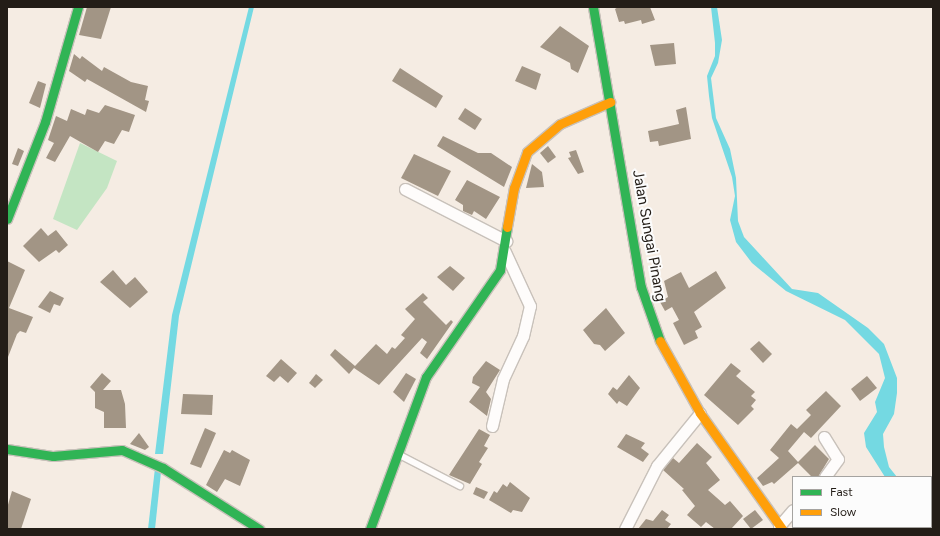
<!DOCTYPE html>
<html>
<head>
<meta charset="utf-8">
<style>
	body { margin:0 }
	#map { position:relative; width:940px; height:536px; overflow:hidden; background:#f5ece3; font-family:Figtree,sans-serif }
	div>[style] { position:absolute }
	.green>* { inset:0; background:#c4e5c3 }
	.water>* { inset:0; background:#74d9e2 }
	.building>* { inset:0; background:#a29585 }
	.roads { filter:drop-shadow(1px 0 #c8c1ba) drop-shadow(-1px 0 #c8c1ba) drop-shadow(0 1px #c8c1ba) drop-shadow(0 -1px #c8c1ba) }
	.lane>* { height:5.5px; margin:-2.75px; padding:0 2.75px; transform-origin:2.75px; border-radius:2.75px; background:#fefcfb }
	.street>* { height:11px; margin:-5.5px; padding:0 5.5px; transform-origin:5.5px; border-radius:5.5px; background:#fefcfb }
	.fast>* { height:9px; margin:-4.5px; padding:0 4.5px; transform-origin:4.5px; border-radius:4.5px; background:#30b455 }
	.slow>* { height:9px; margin:-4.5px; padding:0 4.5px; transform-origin:4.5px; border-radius:4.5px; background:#ff9f0a }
	span { translate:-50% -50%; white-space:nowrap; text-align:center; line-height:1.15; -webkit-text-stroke:4px #fcfcfc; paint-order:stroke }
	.street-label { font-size:15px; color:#231d17 }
	.frame { position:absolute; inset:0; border:8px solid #231d17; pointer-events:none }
	.legend { position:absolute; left:792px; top:476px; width:140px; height:52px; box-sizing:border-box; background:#fcfcfc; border:1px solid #a5a3a0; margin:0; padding:5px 7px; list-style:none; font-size:12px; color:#231d17 }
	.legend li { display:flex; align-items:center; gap:8px; height:20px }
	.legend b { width:20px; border:1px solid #a5a3a0 }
</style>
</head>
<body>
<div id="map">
	<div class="green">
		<i style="clip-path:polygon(80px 143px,117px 161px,107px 188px,77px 230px,53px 219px)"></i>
	</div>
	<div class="water">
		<i style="clip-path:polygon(249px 7px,254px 7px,179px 316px,163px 454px,155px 454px,172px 315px)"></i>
		<i style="clip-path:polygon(711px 7px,717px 7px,722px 40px,718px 63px,711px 78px,716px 118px,730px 149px,736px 178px,738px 221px,744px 237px,792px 289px,818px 293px,868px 328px,884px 344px,897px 378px,897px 393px,894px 414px,883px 434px,884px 447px,889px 467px,897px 477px,885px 477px,866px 447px,864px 433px,877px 412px,875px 402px,885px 378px,879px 354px,845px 320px,786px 291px,752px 263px,736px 242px,730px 220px,735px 196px,732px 177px,712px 118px,709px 96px,707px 76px,715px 56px,715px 43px)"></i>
		<i style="clip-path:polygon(155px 468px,161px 472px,155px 529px,148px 529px)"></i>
	</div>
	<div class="building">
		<i style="clip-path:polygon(87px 7px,111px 7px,101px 39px,79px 35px)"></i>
		<i style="clip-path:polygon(618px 7px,650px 7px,655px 20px,642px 24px,641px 20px,625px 24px,624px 21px,619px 22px,615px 9px)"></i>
		<i style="clip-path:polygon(560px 26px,589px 46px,578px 73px,571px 69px,570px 63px,540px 47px)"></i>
		<i style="clip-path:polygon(674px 43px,676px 64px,655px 66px,650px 45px)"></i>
		<i style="clip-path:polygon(74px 54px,80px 59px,82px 56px,102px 71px,104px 67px,131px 82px,148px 86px,145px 100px,149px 101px,146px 112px,87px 79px,85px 82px,69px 71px)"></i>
		<i style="clip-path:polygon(522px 66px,541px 74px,536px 90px,515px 81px)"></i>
		<i style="clip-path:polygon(400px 68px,443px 96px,436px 108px,392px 81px)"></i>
		<i style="clip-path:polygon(38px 81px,46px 84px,40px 108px,29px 103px)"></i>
		<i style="clip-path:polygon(105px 105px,135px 115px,129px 132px,122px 130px,114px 144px,105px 141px,98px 152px,70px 136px,55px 162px,46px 158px,54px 143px,48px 140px,56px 116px,67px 121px,71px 109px,85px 115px,87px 109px,99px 113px)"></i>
		<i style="clip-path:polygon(686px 107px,691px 139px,659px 146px,658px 141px,650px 142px,648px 131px,679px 124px,676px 110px)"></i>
		<i style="clip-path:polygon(465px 108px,482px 119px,475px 130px,458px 119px)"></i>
		<i style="clip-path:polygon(443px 136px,478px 153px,491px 153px,512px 167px,504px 187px,437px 146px)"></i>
		<i style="clip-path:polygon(548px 146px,556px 157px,548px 163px,540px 153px)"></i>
		<i style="clip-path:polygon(18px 148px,24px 151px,18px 166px,12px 164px)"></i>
		<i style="clip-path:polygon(576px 150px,584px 172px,578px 174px,568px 158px,571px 157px,569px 152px)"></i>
		<i style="clip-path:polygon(414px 154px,451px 171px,438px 196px,401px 178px)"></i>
		<i style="clip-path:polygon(532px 164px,542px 172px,544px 187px,526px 188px)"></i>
		<i style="clip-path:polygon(467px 180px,500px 197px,486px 219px,474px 211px,472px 215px,463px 211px,463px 205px,455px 200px)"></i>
		<i style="clip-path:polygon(41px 228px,48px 236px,56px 230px,68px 245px,59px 253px,56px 250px,39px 262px,23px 246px)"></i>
		<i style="clip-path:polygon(7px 261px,25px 270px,9px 308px,33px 317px,26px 333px,20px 331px,17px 334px,8px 357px)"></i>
		<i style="clip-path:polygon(450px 266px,465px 278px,453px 291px,437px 277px)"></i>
		<i style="clip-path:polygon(113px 270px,126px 285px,135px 277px,148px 292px,130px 308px,100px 282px)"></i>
		<i style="clip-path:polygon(716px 271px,726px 288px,694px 312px,702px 327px,695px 331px,698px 338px,684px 345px,673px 323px,679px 320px,672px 307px,665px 311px,660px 302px,668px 297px,664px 281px,681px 272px,689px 288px)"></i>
		<i style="clip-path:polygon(50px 291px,64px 298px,60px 306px,54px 304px,50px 313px,38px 307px)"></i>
		<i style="clip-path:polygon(423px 293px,428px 298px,423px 302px,446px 325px,451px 320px,453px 322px,427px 359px,420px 353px,427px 342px,422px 338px,379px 385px,354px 368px,349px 374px,330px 355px,335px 349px,355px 366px,376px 344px,387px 354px,392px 347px,395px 349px,405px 338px,401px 335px,415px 319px,405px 309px)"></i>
		<i style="clip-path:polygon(606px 308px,625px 333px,605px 351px,600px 345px,594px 344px,583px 330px)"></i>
		<i style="clip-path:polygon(759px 341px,772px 354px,763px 363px,750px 349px)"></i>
		<i style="clip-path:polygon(281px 359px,297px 373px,288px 383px,280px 376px,274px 382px,266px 376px)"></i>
		<i style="clip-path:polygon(486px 361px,500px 370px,486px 392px,491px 399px,487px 416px,469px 402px,480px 387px,472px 383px,473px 377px)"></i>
		<i style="clip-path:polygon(731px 363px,741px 371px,736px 376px,755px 392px,751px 396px,756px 400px,751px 406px,754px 409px,738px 425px,704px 395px)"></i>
		<i style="clip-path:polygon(102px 373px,111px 381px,103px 390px,121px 390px,125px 404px,126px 428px,104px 428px,104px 412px,95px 408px,95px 392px,90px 387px)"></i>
		<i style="clip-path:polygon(406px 373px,416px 379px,404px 402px,393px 392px)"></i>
		<i style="clip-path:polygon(316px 374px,323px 380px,315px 388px,309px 383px)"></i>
		<i style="clip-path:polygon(629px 375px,640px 388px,627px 406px,619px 401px,617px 404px,608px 394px,613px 387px,617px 390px)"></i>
		<i style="clip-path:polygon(867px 376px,877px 388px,860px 401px,851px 389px)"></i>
		<i style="clip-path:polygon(826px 391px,841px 406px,811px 438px,804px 432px,788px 451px,798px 462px,815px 445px,829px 459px,818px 477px,812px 477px,798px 463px,774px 484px,772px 482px,763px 486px,757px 478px,779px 458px,770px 450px,791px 424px,797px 429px,811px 415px,806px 410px)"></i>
		<i style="clip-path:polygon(183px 394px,213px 395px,212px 415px,181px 414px)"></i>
		<i style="clip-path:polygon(205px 428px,216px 433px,201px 468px,190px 464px)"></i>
		<i style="clip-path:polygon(479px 429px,490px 435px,484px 446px,488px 448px,479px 462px,482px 464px,470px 484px,449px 475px)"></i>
		<i style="clip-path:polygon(139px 433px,149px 447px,145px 450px,130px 444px)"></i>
		<i style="clip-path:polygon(626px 434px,645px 443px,641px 448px,649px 454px,643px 462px,617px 447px)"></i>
		<i style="clip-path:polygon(697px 443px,712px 457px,706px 463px,720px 480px,708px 490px,725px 505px,730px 501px,743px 516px,731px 529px,715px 529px,706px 522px,701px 527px,687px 515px,695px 506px,682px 490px,684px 489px,663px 470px,673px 458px,679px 463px)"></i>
		<i style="clip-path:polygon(224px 450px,230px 453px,232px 450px,250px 460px,240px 486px,225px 479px,217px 492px,206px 485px)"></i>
		<i style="clip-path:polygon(510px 482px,530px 498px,522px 512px,513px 510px,511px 513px,489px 500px,494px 491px,497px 493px,503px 484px,507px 487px)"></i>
		<i style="clip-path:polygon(476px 487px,488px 492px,484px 499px,473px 494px)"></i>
		<i style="clip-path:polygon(12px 491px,31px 499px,21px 529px,7px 529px,7px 508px)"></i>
		<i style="clip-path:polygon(662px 510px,669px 515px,665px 520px,671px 524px,667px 529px,638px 529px,646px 519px,653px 521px)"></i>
		<i style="clip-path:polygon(755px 510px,763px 520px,751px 529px,743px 519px)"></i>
	</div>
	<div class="roads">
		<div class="lane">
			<i style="left:398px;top:454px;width:70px;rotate:27.3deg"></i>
		</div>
		<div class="street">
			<i style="left:405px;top:189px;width:114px;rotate:27.2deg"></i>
			<i style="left:492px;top:426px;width:48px;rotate:-76.8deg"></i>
			<i style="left:503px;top:379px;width:47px;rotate:-65.1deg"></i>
			<i style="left:523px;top:336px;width:31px;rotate:-77deg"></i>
			<i style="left:530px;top:306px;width:60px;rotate:-114.8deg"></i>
			<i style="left:824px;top:437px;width:26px;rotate:58deg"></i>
			<i style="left:838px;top:459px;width:22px;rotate:126deg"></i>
			<i style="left:779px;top:526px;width:21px;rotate:-49deg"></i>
			<i style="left:625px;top:529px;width:71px;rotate:-63.1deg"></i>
			<i style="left:657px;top:466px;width:68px;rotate:-50.9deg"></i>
		</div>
		<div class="fast">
			<i style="left:593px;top:7px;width:284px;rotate:80.3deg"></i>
			<i style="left:641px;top:287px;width:57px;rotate:70.6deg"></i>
			<i style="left:7px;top:219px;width:104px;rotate:-68.6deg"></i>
			<i style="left:45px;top:122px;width:120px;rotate:-74deg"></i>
			<i style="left:7px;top:449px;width:47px;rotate:8.7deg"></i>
			<i style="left:53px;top:456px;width:69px;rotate:-5deg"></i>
			<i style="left:122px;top:450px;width:45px;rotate:23.7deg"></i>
			<i style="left:163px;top:468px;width:114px;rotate:32.4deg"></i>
			<i style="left:370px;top:529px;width:162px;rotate:-69.8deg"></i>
			<i style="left:426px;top:377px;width:130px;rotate:-55.3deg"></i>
			<i style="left:500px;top:270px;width:44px;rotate:-80.8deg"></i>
		</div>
		<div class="slow">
			<i style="left:507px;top:227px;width:40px;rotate:-80deg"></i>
			<i style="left:514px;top:188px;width:38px;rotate:-70deg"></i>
			<i style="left:527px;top:152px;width:43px;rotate:-40.3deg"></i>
			<i style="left:560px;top:124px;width:55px;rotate:-23.7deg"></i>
			<i style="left:660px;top:341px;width:82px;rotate:60.9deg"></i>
			<i style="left:700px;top:413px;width:142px;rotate:54.7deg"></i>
		</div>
	</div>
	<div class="street-label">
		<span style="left:649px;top:236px;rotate:80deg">Jalan Sungai Pinang</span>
	</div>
	<div class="frame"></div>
	<ul class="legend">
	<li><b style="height:5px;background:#30b455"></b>Fast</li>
	<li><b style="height:5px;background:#ff9f0a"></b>Slow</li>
	</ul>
</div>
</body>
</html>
